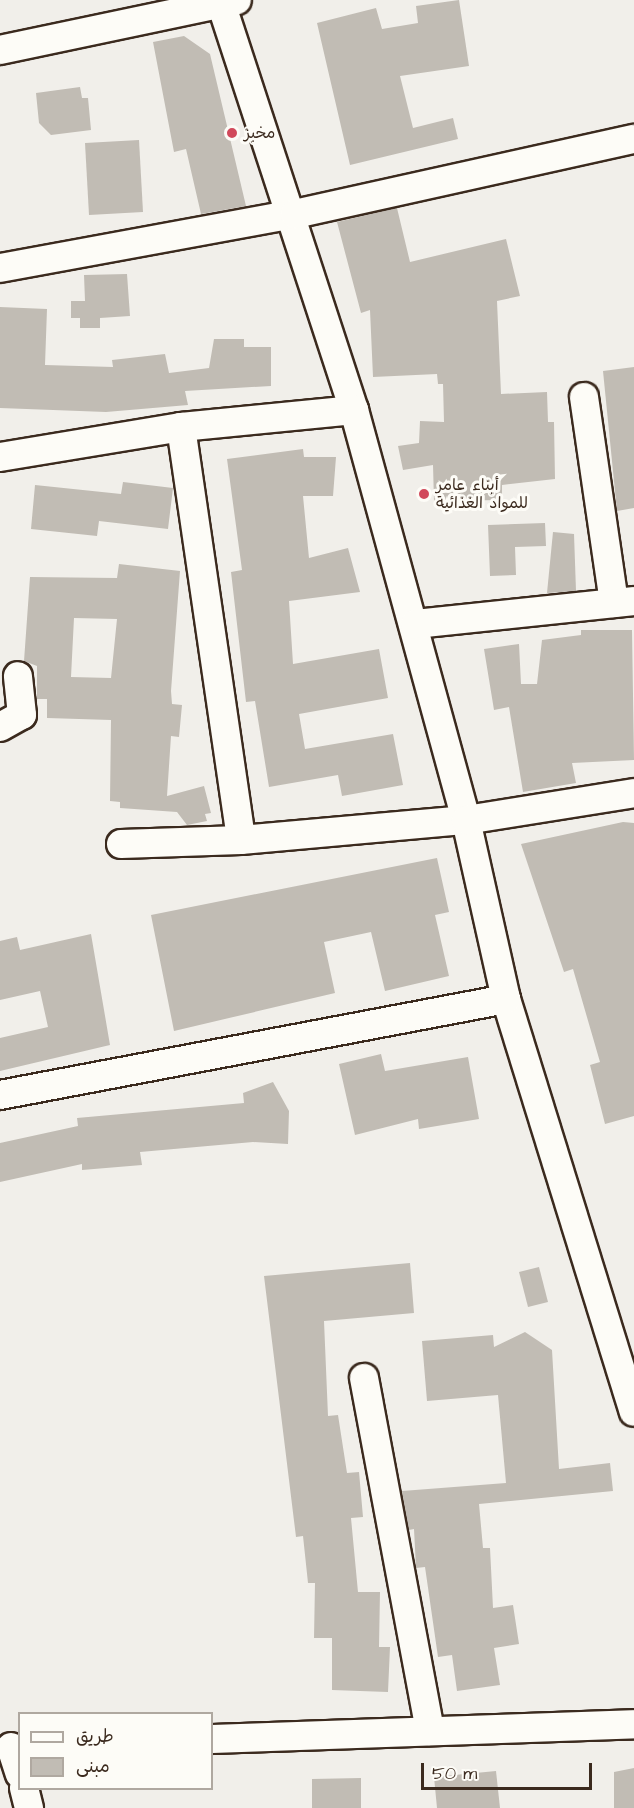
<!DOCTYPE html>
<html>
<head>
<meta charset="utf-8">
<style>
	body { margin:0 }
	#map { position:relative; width:634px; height:1808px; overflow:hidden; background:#f1efea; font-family:"Architects Daughter","Playpen Sans Arabic",sans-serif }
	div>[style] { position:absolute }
	.building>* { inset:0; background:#c1bcb4 }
	.roads { filter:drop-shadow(2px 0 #3b2a1e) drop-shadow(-2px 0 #3b2a1e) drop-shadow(0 2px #3b2a1e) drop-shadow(0 -2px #3b2a1e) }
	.minor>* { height:28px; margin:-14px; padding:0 14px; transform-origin:14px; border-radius:14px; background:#fdfcf7 }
	.dots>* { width:16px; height:16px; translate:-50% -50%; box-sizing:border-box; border:3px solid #fdfcf7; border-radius:50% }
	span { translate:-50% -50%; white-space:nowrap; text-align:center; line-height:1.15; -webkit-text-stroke:6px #fdfcf7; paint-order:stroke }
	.poi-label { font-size:16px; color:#3b2a1e }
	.left { translate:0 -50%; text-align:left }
	.legend { position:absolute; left:18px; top:1712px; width:195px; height:78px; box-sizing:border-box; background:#fdfcf7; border:2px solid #afa8a0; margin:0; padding:8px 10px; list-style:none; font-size:18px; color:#3b2a1e }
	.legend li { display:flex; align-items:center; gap:12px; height:30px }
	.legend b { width:30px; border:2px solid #afa8a0 }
	.scale { position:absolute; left:421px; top:1763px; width:171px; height:27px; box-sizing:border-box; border:3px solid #3b2a1e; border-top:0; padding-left:8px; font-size:18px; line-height:21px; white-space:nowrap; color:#3b2a1e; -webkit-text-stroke:4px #fdfcf7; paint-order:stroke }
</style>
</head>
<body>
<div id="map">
	<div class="building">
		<i style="clip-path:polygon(459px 0,469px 66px,400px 76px,413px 128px,453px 118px,458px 139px,350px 165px,317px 23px,376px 8px,382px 29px,418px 23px,416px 6px)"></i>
		<i style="clip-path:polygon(184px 36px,210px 54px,246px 206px,201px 214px,186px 149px,174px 152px,153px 42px)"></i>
		<i style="clip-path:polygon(80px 87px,82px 98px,88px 98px,91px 130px,51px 135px,39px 123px,36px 93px)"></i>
		<i style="clip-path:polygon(139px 140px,143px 212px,89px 215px,85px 143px)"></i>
		<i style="clip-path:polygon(397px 208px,410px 262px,506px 239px,520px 296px,497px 301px,501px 394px,547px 392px,548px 422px,554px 422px,555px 479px,502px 485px,502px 500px,434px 501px,433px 465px,403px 470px,398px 446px,419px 443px,420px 421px,444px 422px,443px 384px,438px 384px,437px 374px,373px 377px,370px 310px,361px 313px,337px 222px)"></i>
		<i style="clip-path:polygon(127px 274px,130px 316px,100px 318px,100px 328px,80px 328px,80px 318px,71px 318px,71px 301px,85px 301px,84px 275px)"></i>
		<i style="clip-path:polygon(0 307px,47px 309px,45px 365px,113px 367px,112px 360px,165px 354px,169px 373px,209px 368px,214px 339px,244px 339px,244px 347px,271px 347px,271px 386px,185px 391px,188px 405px,106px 412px,0 408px)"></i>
		<i style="clip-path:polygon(634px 367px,634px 508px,617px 511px,603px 371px)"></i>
		<i style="clip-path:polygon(303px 449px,304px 457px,336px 457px,333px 496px,303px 496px,309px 558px,348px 548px,360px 592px,289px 601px,293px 664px,379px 649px,388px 698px,299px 714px,305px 749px,393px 734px,403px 785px,342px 796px,338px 775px,269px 787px,255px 701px,246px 702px,231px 572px,242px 570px,227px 459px)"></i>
		<i style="clip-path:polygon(123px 482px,173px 488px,168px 529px,99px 521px,97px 536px,31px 529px,35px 485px,121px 494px)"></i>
		<i style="clip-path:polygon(545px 523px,546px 546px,515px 547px,516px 575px,490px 576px,488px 525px)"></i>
		<i style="clip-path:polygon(553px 532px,574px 534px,576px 591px,547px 593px)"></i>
		<i style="clip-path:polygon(evenodd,119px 564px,180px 571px,171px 691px,172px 704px,182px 705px,179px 737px,171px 736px,167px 796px,204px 786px,211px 813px,205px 814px,207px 821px,187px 825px,177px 812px,120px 808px,120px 802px,110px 801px,111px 720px,47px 718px,47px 699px,37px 699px,37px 666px,24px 661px,30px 577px,117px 578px,119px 564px,74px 618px,117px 619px,111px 678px,71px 677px,74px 618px)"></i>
		<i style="clip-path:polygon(581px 630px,632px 630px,634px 760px,572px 763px,576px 783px,523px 792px,509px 707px,494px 710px,484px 649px,519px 644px,521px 684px,537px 684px,542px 640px,581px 635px)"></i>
		<i style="clip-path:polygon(623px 822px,634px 823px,634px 1116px,605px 1124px,590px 1065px,600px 1062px,573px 969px,564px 972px,521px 844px)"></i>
		<i style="clip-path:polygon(437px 858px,449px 912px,435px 915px,449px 976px,385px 991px,371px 932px,324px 942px,335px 993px,174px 1031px,151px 915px)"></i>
		<i style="clip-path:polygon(91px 934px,110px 1045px,0 1071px,0 1038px,48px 1027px,40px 991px,0 1000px,0 941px,17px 937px,20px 950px)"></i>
		<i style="clip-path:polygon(381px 1054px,385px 1071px,468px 1057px,479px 1119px,419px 1129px,418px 1119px,355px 1135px,339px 1064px)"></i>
		<i style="clip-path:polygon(273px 1082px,289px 1111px,288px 1144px,253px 1142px,140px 1152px,142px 1165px,82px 1170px,82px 1164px,0 1182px,0 1143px,78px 1126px,77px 1118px,244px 1103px,243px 1093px)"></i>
		<i style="clip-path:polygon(410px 1263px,414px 1313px,324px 1321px,328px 1416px,338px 1415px,347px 1473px,359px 1472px,363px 1517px,351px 1518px,358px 1592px,380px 1592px,379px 1647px,390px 1647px,388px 1692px,332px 1690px,332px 1638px,314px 1638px,315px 1583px,308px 1583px,303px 1536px,296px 1537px,264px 1276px)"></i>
		<i style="clip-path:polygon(539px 1267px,548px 1302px,528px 1307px,519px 1272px)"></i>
		<i style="clip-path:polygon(525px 1332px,552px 1350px,559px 1469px,610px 1463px,613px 1491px,479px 1504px,483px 1548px,490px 1548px,493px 1608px,513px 1605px,519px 1644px,494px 1648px,500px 1685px,457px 1691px,452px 1655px,438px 1657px,425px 1567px,416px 1568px,414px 1529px,409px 1530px,402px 1491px,506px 1483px,498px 1395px,427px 1401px,422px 1341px,493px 1335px,494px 1347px)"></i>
		<i style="clip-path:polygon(634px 1768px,634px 1808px,614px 1808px,614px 1772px)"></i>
		<i style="clip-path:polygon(496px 1771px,500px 1808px,437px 1808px,434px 1777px)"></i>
		<i style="clip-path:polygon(361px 1778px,361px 1808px,312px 1808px,312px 1779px)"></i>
	</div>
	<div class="roads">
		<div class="minor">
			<i style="left:220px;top:0;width:431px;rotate:71.9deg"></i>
			<i style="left:354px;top:410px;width:425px;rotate:74.7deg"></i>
			<i style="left:466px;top:820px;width:183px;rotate:77.4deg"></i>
			<i style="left:506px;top:999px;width:432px;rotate:72.8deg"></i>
			<i style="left:0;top:50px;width:242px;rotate:-11.9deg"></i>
			<i style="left:0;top:268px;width:300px;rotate:-10.4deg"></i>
			<i style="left:295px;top:214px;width:347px;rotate:-12.5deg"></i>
			<i style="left:584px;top:397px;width:208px;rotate:81.7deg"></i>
			<i style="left:181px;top:427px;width:417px;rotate:81.7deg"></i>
			<i style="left:0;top:457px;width:183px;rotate:-9.4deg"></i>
			<i style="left:181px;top:427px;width:174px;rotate:-5.6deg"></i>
			<i style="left:415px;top:624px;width:220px;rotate:-6deg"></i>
			<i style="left:0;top:727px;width:25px;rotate:-29deg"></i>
			<i style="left:22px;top:715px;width:39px;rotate:-96deg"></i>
			<i style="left:121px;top:844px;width:120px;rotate:-1.9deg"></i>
			<i style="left:241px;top:840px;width:226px;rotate:-5.1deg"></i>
			<i style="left:466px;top:820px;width:170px;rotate:-9.1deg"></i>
			<i style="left:0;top:1095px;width:515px;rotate:-10.74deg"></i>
			<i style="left:364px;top:1378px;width:359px;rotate:79.4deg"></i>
			<i style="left:212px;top:1739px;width:422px;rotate:-2deg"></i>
			<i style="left:11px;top:1747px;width:28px;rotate:72deg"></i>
			<i style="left:24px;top:1788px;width:21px;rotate:76deg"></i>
		</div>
	</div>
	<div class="dots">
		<i style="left:232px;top:133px;background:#d1495b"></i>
		<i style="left:424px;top:494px;background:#d1495b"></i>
	</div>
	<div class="poi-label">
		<span class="left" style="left:244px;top:133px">مخبز</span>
		<span class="left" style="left:436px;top:494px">أبناء عامر<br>للمواد الغذائية</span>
	</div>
	<ul class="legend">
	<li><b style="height:8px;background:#fdfcf7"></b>طريق</li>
	<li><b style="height:16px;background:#c1bcb4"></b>مبنى</li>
	</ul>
	<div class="scale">50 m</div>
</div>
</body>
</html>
